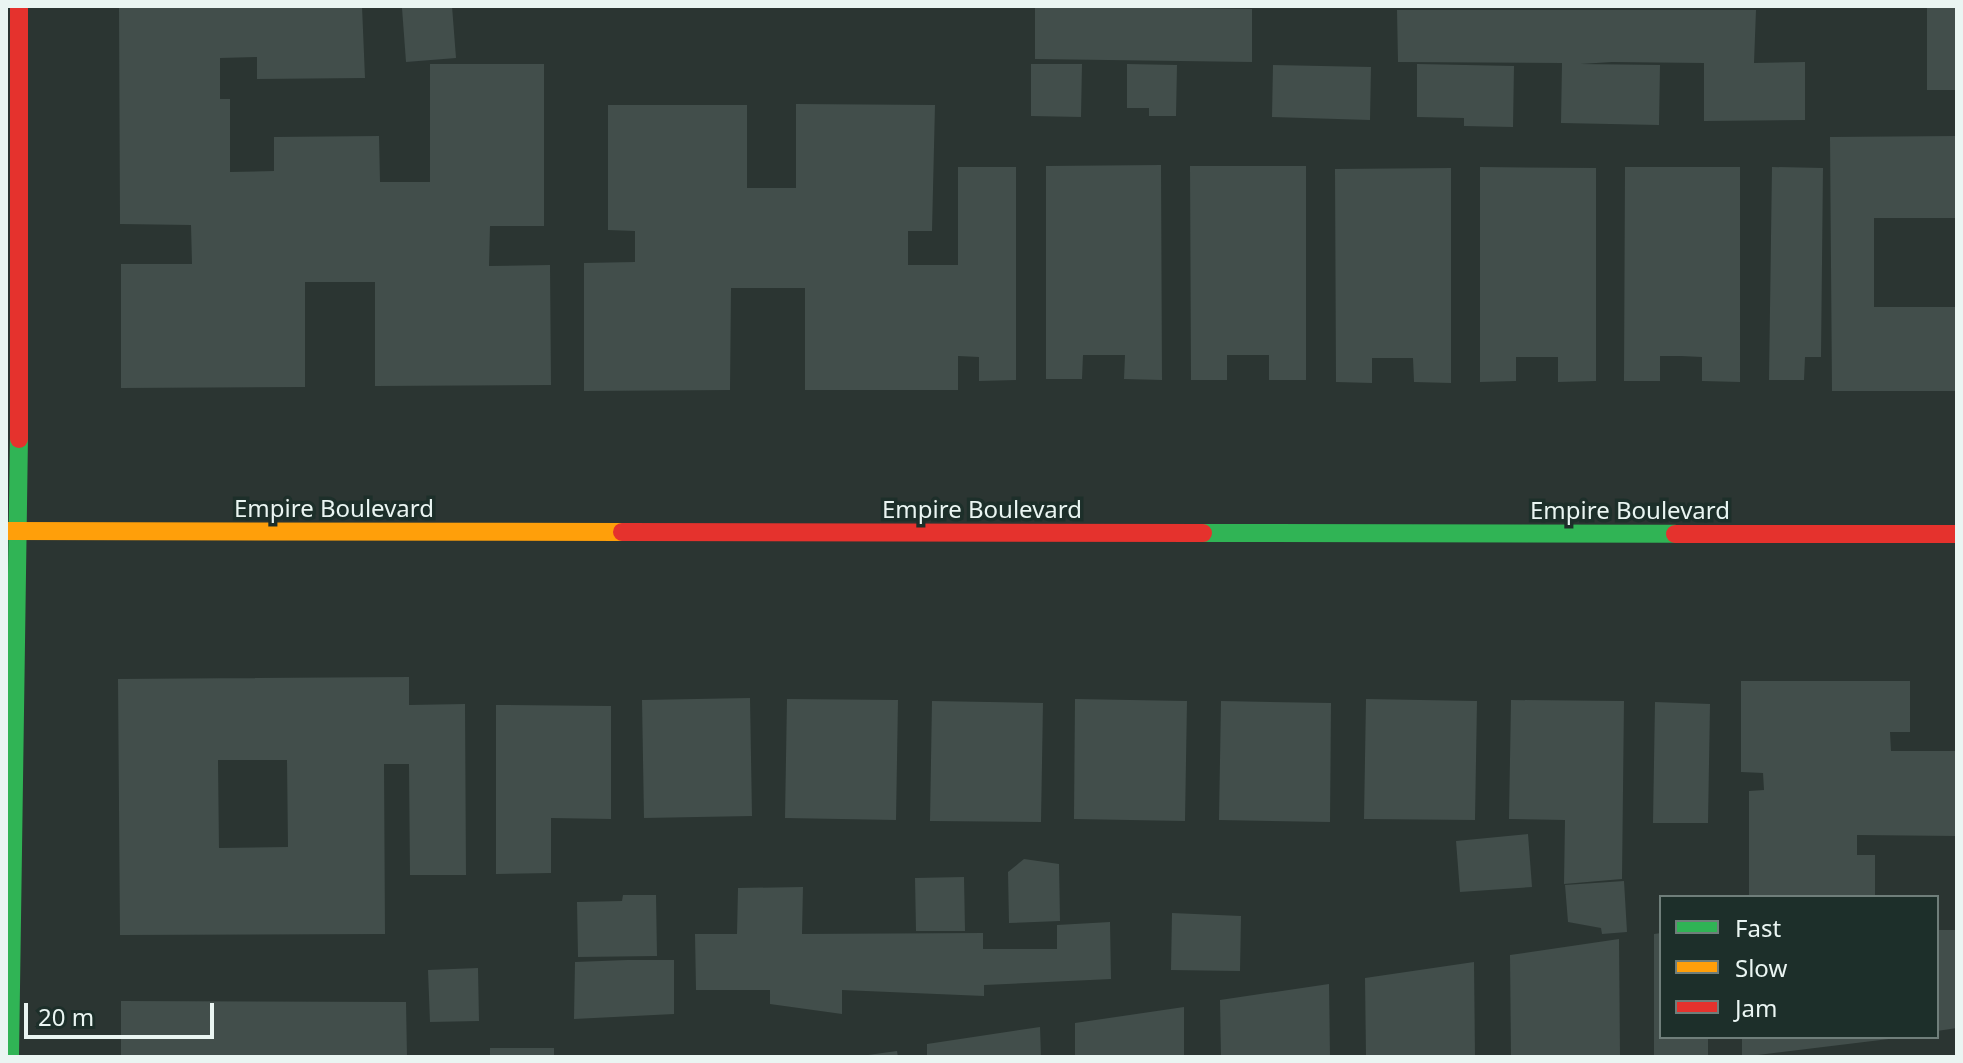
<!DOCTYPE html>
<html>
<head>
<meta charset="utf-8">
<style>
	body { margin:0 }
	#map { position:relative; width:1963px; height:1063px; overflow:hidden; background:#2b3532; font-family:"Noto Sans",sans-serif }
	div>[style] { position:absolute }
	.building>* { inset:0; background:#424e4b }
	.fast>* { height:18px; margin:-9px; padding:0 9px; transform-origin:9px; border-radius:9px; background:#30b455 }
	.slow>* { height:18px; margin:-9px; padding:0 9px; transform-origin:9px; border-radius:9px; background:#ff9f0a }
	.jam>* { height:18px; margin:-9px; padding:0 9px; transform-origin:9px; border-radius:9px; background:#e5322d }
	span { translate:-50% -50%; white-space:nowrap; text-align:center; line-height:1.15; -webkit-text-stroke:7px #1d2f2a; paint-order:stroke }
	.street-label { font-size:24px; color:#eaf5f2 }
	.frame { position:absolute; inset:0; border:8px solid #eaf5f2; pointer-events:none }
	.legend { position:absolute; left:1659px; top:895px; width:280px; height:144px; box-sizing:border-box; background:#1d2f2a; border:2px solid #6f7e7a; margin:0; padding:10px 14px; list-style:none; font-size:24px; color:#eaf5f2 }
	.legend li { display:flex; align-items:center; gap:16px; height:40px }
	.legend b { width:40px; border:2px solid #6f7e7a }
	.scale { position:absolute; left:24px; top:1003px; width:190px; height:36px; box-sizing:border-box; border:4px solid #eaf5f2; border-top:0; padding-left:10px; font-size:24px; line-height:28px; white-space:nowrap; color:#eaf5f2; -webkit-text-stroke:6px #1d2f2a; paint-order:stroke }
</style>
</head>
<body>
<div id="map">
	<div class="building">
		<i style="clip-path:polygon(119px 6px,362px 6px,365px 78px,257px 79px,257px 57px,220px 58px,220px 99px,230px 99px,230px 172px,274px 171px,274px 137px,379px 136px,380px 182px,430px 182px,430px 64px,544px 64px,544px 226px,490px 226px,489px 266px,550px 265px,551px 385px,375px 386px,375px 282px,305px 282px,305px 387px,121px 388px,121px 264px,192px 264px,191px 225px,120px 224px)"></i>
		<i style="clip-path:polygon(452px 6px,456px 58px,406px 62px,402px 8px)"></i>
		<i style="clip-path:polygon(1035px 6px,1252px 9px,1252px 62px,1035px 59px)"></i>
		<i style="clip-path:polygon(1927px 6px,1957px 6px,1957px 90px,1927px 90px)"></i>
		<i style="clip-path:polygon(1397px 10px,1756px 10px,1754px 63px,1805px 62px,1805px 120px,1704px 121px,1704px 63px,1612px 62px,1580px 64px,1660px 65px,1659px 125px,1561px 123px,1562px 63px,1398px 62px)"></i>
		<i style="clip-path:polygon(1031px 64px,1082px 64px,1081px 117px,1031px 116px)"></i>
		<i style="clip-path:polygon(1127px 64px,1177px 65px,1176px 116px,1149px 116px,1149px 108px,1127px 108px)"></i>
		<i style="clip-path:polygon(1417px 64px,1514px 66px,1513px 127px,1464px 126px,1464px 118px,1417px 117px)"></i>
		<i style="clip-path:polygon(1273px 65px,1371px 67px,1370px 120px,1272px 117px)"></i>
		<i style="clip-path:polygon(796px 104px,935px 105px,932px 231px,908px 231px,908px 265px,958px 265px,958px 167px,1016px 167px,1016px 380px,979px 381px,979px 357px,958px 356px,958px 390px,805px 390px,805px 288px,731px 288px,730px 390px,584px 391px,584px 263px,635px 262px,635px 231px,608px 230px,608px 105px,747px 105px,747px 188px,796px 188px)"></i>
		<i style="clip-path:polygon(1957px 136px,1957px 218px,1874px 218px,1874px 307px,1957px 307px,1957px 391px,1832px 391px,1830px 137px)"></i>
		<i style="clip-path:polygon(1161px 165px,1162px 380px,1124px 379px,1125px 355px,1083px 355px,1082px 379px,1046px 379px,1046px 166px)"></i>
		<i style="clip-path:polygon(1190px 166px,1306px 166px,1306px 380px,1269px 380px,1269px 355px,1227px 355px,1227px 380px,1191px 380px)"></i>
		<i style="clip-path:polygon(1480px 167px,1596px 168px,1596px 381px,1558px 382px,1558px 357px,1516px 357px,1516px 381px,1480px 382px)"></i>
		<i style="clip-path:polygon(1625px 167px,1740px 167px,1740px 382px,1702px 381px,1702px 357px,1681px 356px,1660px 356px,1660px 381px,1624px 381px)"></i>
		<i style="clip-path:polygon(1772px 167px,1823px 168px,1821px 357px,1805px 357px,1804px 380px,1769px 380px)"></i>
		<i style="clip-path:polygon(1451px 168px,1451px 383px,1414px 382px,1413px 358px,1372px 358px,1372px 383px,1336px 382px,1335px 169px)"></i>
		<i style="clip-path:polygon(evenodd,409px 677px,409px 705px,465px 704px,466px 875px,410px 875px,409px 764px,384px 764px,385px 934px,120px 935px,118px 679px,409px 677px,218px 760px,287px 760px,288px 847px,219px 848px,218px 760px)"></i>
		<i style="clip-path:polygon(1741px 681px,1910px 681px,1910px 732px,1890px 732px,1891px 751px,1957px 751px,1957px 836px,1857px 835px,1857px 855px,1875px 855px,1875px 897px,1749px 897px,1749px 791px,1764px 790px,1763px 773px,1741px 772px)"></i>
		<i style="clip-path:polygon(750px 698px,752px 816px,644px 818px,642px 700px)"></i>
		<i style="clip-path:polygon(787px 699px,898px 700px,896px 820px,785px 818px)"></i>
		<i style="clip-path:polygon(1075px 699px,1187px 701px,1185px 821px,1074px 819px)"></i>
		<i style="clip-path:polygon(1366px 699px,1477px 701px,1475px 820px,1364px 819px)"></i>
		<i style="clip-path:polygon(1511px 700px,1624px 701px,1622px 879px,1564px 884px,1565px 820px,1509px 819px)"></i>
		<i style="clip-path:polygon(932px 701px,1043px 703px,1041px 822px,930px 821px)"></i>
		<i style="clip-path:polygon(1221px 701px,1331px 703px,1330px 822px,1219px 820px)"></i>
		<i style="clip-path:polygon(1655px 702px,1710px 704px,1708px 823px,1653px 823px)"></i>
		<i style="clip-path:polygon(496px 705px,611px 706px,611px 819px,551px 818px,551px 873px,496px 874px)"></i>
		<i style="clip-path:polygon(1528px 834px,1532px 887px,1460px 892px,1456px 841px)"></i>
		<i style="clip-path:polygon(1024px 859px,1059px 864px,1060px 921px,1009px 923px,1008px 872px)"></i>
		<i style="clip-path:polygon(964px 877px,965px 931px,916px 931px,915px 878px)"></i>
		<i style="clip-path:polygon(1624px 881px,1627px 932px,1602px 934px,1601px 928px,1568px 922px,1565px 885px)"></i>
		<i style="clip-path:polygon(803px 887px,802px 934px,983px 933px,983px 949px,1057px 949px,1057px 925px,1110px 922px,1111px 979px,984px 985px,984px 996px,842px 990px,842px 1014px,770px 1004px,770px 990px,696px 990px,695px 934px,737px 934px,738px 888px)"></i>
		<i style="clip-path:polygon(623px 895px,656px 895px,657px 956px,578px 957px,577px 902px,622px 901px)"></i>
		<i style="clip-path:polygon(1172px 913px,1241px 916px,1240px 971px,1171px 970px)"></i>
		<i style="clip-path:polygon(1937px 930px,1957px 930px,1957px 1028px,1937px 1031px)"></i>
		<i style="clip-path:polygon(1661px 933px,1661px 1037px,1708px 1037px,1708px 1057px,1654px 1057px,1654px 934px)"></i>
		<i style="clip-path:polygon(1619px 939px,1620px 1057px,1511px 1057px,1510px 955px)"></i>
		<i style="clip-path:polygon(627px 960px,674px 960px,674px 1014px,574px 1019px,575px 962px)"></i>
		<i style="clip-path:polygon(1474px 962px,1475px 1057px,1366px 1057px,1365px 978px)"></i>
		<i style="clip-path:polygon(478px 968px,479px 1021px,430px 1022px,428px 970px)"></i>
		<i style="clip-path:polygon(1329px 984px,1330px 1057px,1221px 1057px,1220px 1000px)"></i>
		<i style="clip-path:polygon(121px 1001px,406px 1002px,407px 1057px,121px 1057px)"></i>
		<i style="clip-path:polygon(1184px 1007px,1184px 1057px,1075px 1057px,1075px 1023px)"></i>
		<i style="clip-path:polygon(1040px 1027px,1041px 1057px,927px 1057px,927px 1044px)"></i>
		<i style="clip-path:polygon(1742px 1037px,1889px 1037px,1889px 1039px,1742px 1057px)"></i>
		<i style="clip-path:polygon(490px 1048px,554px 1048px,554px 1057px,490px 1057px)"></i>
		<i style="clip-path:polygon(897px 1051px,898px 1057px,868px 1057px,868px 1055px)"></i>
	</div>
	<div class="fast">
		<i style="left:1203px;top:533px;width:472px;rotate:0.1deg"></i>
		<i style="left:10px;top:1057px;width:618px;rotate:-89.17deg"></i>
	</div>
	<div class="slow">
		<i style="left:6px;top:531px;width:616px;rotate:0.09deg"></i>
	</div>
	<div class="jam">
		<i style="left:19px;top:6px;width:433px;rotate:90deg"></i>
		<i style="left:622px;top:532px;width:581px;rotate:0.1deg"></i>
		<i style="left:1675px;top:534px;width:282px"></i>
	</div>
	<div class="street-label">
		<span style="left:334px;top:508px">Empire Boulevard</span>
		<span style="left:982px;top:509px">Empire Boulevard</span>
		<span style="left:1630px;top:510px">Empire Boulevard</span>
	</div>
	<div class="frame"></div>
	<ul class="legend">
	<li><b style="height:10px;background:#30b455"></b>Fast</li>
	<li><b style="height:10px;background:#ff9f0a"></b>Slow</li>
	<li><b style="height:10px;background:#e5322d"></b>Jam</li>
	</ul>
	<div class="scale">20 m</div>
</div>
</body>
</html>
